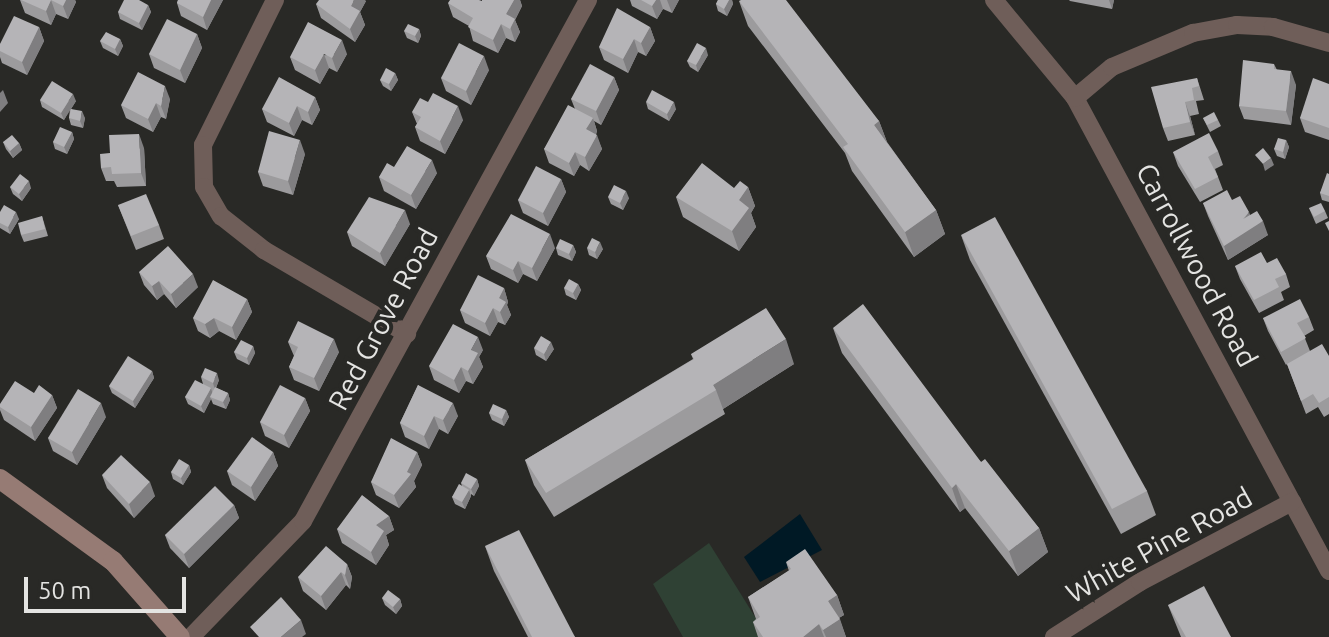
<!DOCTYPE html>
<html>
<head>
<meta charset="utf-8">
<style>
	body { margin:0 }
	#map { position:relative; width:1329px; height:637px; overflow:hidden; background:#292926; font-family:Ubuntu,sans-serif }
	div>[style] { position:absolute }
	.green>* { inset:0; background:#2f4134 }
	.water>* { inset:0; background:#001925 }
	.street>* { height:18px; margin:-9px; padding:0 9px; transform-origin:9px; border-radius:9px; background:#6f5e59 }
	.secondary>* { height:20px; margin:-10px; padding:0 10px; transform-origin:10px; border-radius:10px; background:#967b74 }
	.wall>* { inset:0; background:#9c9b9d }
	.shaded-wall>* { inset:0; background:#7f7e80 }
	.building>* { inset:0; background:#b5b4b7 }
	span { translate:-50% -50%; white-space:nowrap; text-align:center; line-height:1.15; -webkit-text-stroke:8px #292926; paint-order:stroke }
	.street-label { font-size:28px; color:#e4e4e2 }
	.scale { position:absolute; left:24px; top:577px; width:162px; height:36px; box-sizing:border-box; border:4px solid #e4e4e2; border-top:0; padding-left:10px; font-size:24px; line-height:28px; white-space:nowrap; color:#e4e4e2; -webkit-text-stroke:6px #292926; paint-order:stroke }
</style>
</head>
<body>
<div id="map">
	<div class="green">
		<i style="clip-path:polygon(709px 543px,767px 636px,766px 637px,683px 637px,653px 584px)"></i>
	</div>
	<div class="water">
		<i style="clip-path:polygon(800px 514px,822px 550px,760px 582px,744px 557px)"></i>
	</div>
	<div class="street">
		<i style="left:275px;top:0;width:162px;rotate:116.4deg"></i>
		<i style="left:203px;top:145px;width:42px;rotate:88.6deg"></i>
		<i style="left:204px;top:187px;width:34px;rotate:60deg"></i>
		<i style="left:221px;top:216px;width:55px;rotate:38.3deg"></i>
		<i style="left:264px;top:250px;width:166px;rotate:30.4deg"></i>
		<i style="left:994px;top:0;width:127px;rotate:50.4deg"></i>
		<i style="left:1075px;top:98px;width:537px;rotate:61.76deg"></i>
		<i style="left:1075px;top:98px;width:48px;rotate:-40deg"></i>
		<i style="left:1112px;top:67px;width:88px;rotate:-22.8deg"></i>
		<i style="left:1193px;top:33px;width:45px;rotate:-10.3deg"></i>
		<i style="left:1237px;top:25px;width:36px;rotate:3deg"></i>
		<i style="left:1273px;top:27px;width:58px;rotate:15.9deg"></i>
		<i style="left:191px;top:637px;width:161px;rotate:-46deg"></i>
		<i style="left:303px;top:521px;width:594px;rotate:-61.32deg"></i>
		<i style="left:1054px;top:637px;width:102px;rotate:-32.6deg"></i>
		<i style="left:1140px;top:582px;width:172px;rotate:-27.8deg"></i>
	</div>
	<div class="secondary">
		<i style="left:0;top:479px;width:140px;rotate:36deg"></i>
		<i style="left:113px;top:561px;width:101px;rotate:48.6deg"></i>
	</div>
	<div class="wall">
		<i style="clip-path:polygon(20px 0,75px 0,76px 2px,68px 19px,56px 14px,51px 25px,25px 13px)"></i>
		<i style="clip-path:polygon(178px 0,223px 0,207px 30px,181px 16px,177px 3px)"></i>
		<i style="clip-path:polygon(482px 0,520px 0,522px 6px,515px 20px,520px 32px,515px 42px,506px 38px,498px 53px,473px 41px,469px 26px,453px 17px,448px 3px,482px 1px)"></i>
		<i style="clip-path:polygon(630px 0,679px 0,672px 13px,663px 9px,657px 19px,632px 6px)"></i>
		<i style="clip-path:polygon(718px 0,732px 0,733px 4px,727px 16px,718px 11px,716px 4px)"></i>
		<i style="clip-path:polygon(1069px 0,1114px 0,1112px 9px,1070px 1px)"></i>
		<i style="clip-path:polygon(366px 1px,360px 12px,365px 25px,355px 42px,321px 18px,316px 4px)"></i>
		<i style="clip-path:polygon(739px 1px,879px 121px,887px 142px,936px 210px,945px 234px,914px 257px,852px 171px,845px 153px,748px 26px)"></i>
		<i style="clip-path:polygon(148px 5px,151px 12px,142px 30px,120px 19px,118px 12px)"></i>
		<i style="clip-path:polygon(39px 27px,44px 41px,27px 75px,2px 63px,0 57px,0 44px)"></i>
		<i style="clip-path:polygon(650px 27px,655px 41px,646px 56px,638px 52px,628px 73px,604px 60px,599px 47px)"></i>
		<i style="clip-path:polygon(419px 29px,421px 36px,418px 43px,407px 38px,404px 31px)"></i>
		<i style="clip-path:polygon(197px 34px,202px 48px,185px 83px,154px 68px,149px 54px)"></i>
		<i style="clip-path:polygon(120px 39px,123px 46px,118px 56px,103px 48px,100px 41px)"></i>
		<i style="clip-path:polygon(347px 54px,337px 72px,329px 68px,320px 84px,295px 70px,290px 57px)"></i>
		<i style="clip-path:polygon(708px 55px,698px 72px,690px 67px,687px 61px)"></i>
		<i style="clip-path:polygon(1274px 64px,1277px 70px,1296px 85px,1291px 125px,1244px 119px,1239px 106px)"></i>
		<i style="clip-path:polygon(489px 70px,471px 105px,446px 91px,441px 78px)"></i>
		<i style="clip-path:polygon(395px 73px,398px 80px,391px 91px,383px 86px,380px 80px)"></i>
		<i style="clip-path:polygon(614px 77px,619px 90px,601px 125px,594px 121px,597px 131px,596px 135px,602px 149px,589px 171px,580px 165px,574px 176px,549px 163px,544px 149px,575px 109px,571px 99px)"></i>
		<i style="clip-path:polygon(1197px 78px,1204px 100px,1196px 101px,1199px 114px,1190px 116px,1195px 135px,1168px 141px,1163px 128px)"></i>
		<i style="clip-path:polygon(1329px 84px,1329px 140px,1305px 132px,1300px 118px)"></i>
		<i style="clip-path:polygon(315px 97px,320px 110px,312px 125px,302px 120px,294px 136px,267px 122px,262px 109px)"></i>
		<i style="clip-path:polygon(170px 99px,166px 119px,161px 117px,153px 132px,126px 118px,121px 105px)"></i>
		<i style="clip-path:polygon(40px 100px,76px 101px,71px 109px,85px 118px,83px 128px,71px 125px,69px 118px,70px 109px,64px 120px,42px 107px)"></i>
		<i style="clip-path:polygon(646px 102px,676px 109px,669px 121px,648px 109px)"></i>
		<i style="clip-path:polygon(412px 112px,463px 120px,445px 154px,420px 141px,415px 127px,417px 124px)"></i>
		<i style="clip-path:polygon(1203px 118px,1218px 120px,1221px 126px,1210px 132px)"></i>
		<i style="clip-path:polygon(72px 132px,74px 139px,67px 154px,55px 149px,53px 142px)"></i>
		<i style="clip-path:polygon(1286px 140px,1289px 147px,1285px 159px,1277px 156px,1274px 149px)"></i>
		<i style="clip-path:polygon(3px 142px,19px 143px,22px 150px,13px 158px,6px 149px)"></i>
		<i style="clip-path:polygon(144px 148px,146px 186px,117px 187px,114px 181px,106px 181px,101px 168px,110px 153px)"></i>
		<i style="clip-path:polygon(1218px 151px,1223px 165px,1215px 169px,1223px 190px,1200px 202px,1178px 166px,1173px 152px)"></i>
		<i style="clip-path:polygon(305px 154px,293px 195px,263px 186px,258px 172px)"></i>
		<i style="clip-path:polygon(394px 167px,437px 173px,416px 209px,384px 191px,379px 177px)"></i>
		<i style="clip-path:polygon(1329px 174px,1329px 202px,1322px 200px,1320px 193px)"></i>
		<i style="clip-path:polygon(561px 179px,566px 192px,548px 226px,523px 213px,518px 200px)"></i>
		<i style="clip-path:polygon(10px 187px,31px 188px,22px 201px,13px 194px)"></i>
		<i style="clip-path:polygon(748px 187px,755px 206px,751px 213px,756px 227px,739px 251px,683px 217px,676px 197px)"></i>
		<i style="clip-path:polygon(608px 197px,629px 198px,623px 210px,611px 204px)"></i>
		<i style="clip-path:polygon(1232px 200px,1250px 215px,1268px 235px,1228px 260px,1208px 216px,1203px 203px)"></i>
		<i style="clip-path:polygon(118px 205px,159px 225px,164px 239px,136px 250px)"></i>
		<i style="clip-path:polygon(1309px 208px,1325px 211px,1328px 218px,1316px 224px)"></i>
		<i style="clip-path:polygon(0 212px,19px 219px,10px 234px,0 228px)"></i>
		<i style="clip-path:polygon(42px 216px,48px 236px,24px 242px,21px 235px)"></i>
		<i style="clip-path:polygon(410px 224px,385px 266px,352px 246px,347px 232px)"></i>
		<i style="clip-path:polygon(961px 235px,1147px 491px,1156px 515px,1121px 534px,970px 260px)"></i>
		<i style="clip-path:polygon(573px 245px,576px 252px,572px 261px,558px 255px,556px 248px)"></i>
		<i style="clip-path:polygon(555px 248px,537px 281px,523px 274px,518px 283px,491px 269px,486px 256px)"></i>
		<i style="clip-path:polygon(587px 248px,603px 249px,597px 259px,589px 255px)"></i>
		<i style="clip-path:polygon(1267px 263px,1286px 274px,1290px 287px,1281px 292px,1284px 300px,1259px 313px,1240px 279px,1235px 266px)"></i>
		<i style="clip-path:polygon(139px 272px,198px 287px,176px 308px,164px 294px,157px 300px,144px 285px)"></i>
		<i style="clip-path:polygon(578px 284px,581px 290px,576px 300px,566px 295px,564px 288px)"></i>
		<i style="clip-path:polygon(504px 288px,508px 302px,507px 305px,511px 315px,505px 325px,498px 322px,490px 336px,465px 323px,460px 310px)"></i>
		<i style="clip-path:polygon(247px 299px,252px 312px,236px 340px,219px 331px,210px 338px,198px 331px,193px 318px)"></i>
		<i style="clip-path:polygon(1309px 317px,1314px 330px,1304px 336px,1310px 351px,1329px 356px,1329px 414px,1324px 417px,1318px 407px,1306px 414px,1287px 364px,1286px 365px,1268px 331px,1263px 318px)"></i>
		<i style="clip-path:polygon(833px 328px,981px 462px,1039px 528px,1048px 552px,1018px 576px,965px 508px,960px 512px,842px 353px)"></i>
		<i style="clip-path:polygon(288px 342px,339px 352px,319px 391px,294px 380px,289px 367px,294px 356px)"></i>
		<i style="clip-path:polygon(253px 346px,255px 353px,249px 365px,237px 359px,234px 352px)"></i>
		<i style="clip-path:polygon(534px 348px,554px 349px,546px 361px,536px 355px)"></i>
		<i style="clip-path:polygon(483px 350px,479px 357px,483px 367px,473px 384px,466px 381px,459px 393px,434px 380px,429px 366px)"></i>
		<i style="clip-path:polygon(691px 354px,794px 364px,723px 409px,725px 414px,554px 517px,534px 485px,525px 460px,693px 359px)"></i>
		<i style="clip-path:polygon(152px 371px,154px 378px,135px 408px,112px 393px,109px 386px)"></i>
		<i style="clip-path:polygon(201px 377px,219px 380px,216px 388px,228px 393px,230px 400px,226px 409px,213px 404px,211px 399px,204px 413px,188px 404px,185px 397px,203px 384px)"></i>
		<i style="clip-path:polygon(418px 385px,458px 416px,448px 434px,439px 429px,429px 449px,405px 437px,400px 423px)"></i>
		<i style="clip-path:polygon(52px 395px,57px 408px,35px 441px,4px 420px,0 410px,0 404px)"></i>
		<i style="clip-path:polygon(305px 398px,310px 411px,289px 448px,265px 436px,260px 422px)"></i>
		<i style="clip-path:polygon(506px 410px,509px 417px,504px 426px,492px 420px,489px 413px)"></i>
		<i style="clip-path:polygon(106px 417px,77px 465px,53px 451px,48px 438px)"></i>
		<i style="clip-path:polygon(273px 452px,278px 466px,255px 501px,232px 485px,227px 471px)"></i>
		<i style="clip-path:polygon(417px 452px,422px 465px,414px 481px,416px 487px,399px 508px,376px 495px,371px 482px)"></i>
		<i style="clip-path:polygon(189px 465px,191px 472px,183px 485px,173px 479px,171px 472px)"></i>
		<i style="clip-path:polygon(102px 475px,155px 496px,134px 518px,107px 488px)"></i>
		<i style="clip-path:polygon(477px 479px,479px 486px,474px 496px,471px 494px,471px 496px,465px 509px,455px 504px,452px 497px,462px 486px,461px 483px)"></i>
		<i style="clip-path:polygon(234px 505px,239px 518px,189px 568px,170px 548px,165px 535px)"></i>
		<i style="clip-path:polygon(389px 516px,394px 530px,386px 535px,389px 545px,376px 565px,342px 543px,337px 529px)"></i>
		<i style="clip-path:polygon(485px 546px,575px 637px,528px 637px,494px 571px)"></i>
		<i style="clip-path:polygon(786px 562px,837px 595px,844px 615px,839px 618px,846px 637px,758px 637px,753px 622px,756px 619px,748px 597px,789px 571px)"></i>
		<i style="clip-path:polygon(347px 564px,352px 577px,350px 589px,346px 585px,326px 610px,303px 591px,298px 577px)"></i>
		<i style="clip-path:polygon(382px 598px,400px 599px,402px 606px,396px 614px,385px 605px)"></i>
		<i style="clip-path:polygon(1168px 605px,1231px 637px,1181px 637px)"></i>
	</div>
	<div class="shaded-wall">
		<i style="clip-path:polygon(51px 0,56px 14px,51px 25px,46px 11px)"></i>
		<i style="clip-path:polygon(66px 0,75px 0,76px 2px,68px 19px,63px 6px)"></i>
		<i style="clip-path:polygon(211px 0,223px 0,207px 30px,203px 17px)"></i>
		<i style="clip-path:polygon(354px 0,365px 0,366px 1px,360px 12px,365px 25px,355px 42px,350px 29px,351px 6px)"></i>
		<i style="clip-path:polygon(514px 0,520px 0,522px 6px,515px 20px,520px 32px,515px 42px,506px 14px)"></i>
		<i style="clip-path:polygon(656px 0,660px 0,663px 9px,657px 19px,652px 6px)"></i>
		<i style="clip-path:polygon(667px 0,679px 0,672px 13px)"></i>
		<i style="clip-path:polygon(729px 0,732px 0,733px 4px,727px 16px,724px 9px)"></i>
		<i style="clip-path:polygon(1109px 0,1114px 0,1112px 9px)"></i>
		<i style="clip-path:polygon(148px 5px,151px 12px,142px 30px,139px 23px)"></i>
		<i style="clip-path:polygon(501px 24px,506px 38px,498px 53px,493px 40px)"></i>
		<i style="clip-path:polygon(39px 27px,44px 41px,27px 75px,22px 62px)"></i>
		<i style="clip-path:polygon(650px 27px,655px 41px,646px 56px,641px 43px)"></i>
		<i style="clip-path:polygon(419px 29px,421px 36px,418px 43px,415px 36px)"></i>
		<i style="clip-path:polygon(197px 34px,202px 48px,185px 83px,180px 70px)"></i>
		<i style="clip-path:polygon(120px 39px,123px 46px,118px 56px,115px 49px)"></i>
		<i style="clip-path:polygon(634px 39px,638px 52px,628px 73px,623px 59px)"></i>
		<i style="clip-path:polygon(342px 40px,347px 54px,337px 72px,332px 58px)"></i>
		<i style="clip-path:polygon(706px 48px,708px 55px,698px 72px,696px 65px)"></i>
		<i style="clip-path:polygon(324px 54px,329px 68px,320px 84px,315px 70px)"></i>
		<i style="clip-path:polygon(484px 56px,489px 70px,471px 105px,466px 91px)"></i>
		<i style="clip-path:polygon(1291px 71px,1296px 85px,1291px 125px,1286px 111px)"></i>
		<i style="clip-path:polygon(395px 73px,398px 80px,391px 91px,389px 84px)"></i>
		<i style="clip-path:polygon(614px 77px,619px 90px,601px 125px,596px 111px)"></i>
		<i style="clip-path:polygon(165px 86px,170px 99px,166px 119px,161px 106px)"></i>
		<i style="clip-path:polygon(3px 90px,8px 103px,0 112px,0 93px)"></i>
		<i style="clip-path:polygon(73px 94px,76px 101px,64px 120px,61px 113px)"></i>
		<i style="clip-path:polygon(315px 97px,320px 110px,312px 125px,308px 112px)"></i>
		<i style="clip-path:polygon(674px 102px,676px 109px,669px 121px,667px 114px)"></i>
		<i style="clip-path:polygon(1185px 102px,1190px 116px,1195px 135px,1190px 122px)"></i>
		<i style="clip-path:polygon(156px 103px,161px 117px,153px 132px,148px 119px)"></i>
		<i style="clip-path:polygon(297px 106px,302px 120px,294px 136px,289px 123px)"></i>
		<i style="clip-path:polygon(458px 106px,463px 120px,445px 154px,440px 141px)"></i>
		<i style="clip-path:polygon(82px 111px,85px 118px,83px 128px,80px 121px)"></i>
		<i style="clip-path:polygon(593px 118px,597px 131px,591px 143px,586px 129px)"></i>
		<i style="clip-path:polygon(879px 121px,888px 145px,874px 125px)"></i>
		<i style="clip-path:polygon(72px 132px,74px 139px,67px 154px,64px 147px)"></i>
		<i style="clip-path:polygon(139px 134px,144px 148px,146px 186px,141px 173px)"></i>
		<i style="clip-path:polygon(597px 135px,602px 149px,589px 171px,585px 157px)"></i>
		<i style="clip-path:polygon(300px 140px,305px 154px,293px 195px,288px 181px)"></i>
		<i style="clip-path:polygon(1286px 140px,1289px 147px,1285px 159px,1283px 152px)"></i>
		<i style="clip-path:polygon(19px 143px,22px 150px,13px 158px,10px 151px)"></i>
		<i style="clip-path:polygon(575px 152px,580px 165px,574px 176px,569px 163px)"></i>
		<i style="clip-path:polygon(1271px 158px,1274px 165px,1265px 171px,1263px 164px)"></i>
		<i style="clip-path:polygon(432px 160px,437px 173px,416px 209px,411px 195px)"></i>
		<i style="clip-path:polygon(561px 179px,566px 192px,548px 226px,543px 213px)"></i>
		<i style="clip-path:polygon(29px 181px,31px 188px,22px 201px,19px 194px)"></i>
		<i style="clip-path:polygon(748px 187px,755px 206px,751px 213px,756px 227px,739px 251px,732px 231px,739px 200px)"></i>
		<i style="clip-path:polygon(626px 191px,629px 198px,623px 210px,620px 203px)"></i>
		<i style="clip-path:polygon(405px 210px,410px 224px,385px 266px,380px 253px)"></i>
		<i style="clip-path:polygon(936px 210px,945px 234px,914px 257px,905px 232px)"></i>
		<i style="clip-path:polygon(16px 212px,19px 219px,10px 234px,8px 227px)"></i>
		<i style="clip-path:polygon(1249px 212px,1254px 225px,1263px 221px,1268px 235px,1228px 260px,1224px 246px)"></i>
		<i style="clip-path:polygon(550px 234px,555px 248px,537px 281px,532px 268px)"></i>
		<i style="clip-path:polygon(600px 242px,603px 249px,597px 259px,595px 252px)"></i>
		<i style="clip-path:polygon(573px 245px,576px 252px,572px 261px,569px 254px)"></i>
		<i style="clip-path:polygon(518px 261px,523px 274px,518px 283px,513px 270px)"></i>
		<i style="clip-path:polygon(193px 274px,198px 287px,176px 308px,171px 294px)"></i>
		<i style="clip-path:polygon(159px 281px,164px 294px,157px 300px,152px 286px)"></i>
		<i style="clip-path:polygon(578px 284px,581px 290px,576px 300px,573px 293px)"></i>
		<i style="clip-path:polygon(504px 288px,508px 302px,507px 305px,511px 315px,505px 325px,500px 312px,499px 298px)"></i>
		<i style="clip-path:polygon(247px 299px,252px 312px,236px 340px,232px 327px)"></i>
		<i style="clip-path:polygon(493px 308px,498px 322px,490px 336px,485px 323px)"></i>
		<i style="clip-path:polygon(214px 318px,219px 331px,210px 338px,205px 324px)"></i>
		<i style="clip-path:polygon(478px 337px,483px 350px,479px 357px,483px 367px,473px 384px,468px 371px,471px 350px)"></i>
		<i style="clip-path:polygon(334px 339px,339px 352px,319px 391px,314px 378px)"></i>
		<i style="clip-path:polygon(786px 339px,794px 364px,723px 409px,716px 390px,713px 385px)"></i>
		<i style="clip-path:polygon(551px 342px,554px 349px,546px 361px,544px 354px)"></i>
		<i style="clip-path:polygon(253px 346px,255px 353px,249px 365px,247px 358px)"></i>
		<i style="clip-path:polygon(461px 367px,466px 381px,459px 393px,454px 380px)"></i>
		<i style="clip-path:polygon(152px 371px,154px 378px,135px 408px,133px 401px)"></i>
		<i style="clip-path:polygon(217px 373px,219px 380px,215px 390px,213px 383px)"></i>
		<i style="clip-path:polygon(211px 388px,213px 395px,210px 397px,211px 399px,204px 413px,201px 406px)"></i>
		<i style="clip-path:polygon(228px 393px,230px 400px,226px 409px,223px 402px)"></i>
		<i style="clip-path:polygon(52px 395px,57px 408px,35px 441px,31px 427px)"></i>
		<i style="clip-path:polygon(305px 398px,310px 411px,289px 448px,284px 435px)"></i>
		<i style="clip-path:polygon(101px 403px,106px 417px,77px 465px,72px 452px)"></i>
		<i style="clip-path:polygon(453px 403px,458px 416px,448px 434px,443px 420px)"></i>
		<i style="clip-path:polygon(506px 410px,509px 417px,504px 426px,502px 419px)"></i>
		<i style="clip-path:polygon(434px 416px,439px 429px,429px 449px,424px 436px)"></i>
		<i style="clip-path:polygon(273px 452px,278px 466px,255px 501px,251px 487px)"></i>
		<i style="clip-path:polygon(417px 452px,422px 465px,414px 481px,416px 487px,399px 508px,394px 495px)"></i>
		<i style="clip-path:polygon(189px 465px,191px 472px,183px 485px,181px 478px)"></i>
		<i style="clip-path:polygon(477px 479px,479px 486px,474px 496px,471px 489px)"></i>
		<i style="clip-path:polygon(150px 482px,155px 496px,134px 518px,129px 504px)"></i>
		<i style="clip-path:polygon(956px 484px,965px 508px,960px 512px,952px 488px)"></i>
		<i style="clip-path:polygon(469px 490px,471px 496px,465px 509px,462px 502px)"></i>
		<i style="clip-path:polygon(234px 505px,239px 518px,189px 568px,184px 554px)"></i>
		<i style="clip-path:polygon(389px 516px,394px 530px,386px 535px,389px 545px,376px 565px,371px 552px,376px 525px)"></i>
		<i style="clip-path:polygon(1039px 528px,1048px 552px,1018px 576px,1009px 551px)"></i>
		<i style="clip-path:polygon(347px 564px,352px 577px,350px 589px,345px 575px)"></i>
		<i style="clip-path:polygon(341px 572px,346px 585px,326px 610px,321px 596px)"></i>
		<i style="clip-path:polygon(837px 595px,844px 615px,835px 620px,828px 601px)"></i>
		<i style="clip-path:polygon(400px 599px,402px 606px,396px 614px,393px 607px)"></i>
		<i style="clip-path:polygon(840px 619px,846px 637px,826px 637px,823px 630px)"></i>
		<i style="clip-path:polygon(301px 620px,306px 634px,302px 637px,281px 637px)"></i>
		<i style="clip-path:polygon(819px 624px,824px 637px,803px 637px)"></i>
	</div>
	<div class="building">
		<i style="clip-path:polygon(21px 0,66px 0,63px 6px,51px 0,46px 11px)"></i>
		<i style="clip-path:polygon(124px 0,139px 0,148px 5px,139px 23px,118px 12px)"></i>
		<i style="clip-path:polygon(178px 0,211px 0,203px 17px,177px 3px)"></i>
		<i style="clip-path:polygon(319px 0,354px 0,351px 6px,360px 11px,350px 29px,316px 4px)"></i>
		<i style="clip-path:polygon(450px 0,479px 0,482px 1px,482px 0,514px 0,506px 14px,515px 19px,510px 29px,501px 24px,493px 40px,468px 27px,473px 18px,448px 3px)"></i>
		<i style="clip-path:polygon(641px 0,656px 0,652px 6px)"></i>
		<i style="clip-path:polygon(718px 0,729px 0,724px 9px,716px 4px)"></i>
		<i style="clip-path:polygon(741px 0,786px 0,879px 121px,874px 125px,936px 210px,905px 232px,843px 147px,848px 144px,739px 1px)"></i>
		<i style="clip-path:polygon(617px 8px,650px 27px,641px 43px,634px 39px,623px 59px,599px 47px)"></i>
		<i style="clip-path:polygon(14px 16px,39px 27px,22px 62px,0 51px,0 44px)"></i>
		<i style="clip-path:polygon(167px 19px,197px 34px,180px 70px,149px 54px)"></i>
		<i style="clip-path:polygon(308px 22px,342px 40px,332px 58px,324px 54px,315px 70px,290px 57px)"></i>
		<i style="clip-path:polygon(408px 24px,419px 29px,415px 36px,404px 31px)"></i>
		<i style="clip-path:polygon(106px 32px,120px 39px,115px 49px,100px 41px)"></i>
		<i style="clip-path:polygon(459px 43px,484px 56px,466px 91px,441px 78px)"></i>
		<i style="clip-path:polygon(697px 43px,706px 48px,696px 65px,687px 61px)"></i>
		<i style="clip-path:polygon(1243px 60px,1274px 64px,1274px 69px,1291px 71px,1286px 111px,1239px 106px)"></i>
		<i style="clip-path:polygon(590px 64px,614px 77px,596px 111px,571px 99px)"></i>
		<i style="clip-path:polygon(386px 68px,395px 73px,389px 84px,380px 80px)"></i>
		<i style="clip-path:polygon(138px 72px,165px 86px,161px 106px,156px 103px,148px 119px,121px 105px)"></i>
		<i style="clip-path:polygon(279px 77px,315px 97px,308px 112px,297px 106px,289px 123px,262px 109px)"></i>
		<i style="clip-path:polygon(1197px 78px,1199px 86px,1192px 88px,1194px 100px,1185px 102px,1190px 122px,1163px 128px,1151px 87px)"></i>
		<i style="clip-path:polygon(1313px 78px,1329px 84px,1329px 128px,1300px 118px)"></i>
		<i style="clip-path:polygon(52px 81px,73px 94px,61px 113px,40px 100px)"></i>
		<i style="clip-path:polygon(652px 90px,674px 102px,667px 114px,646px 102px)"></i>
		<i style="clip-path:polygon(433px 93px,458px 106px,440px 141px,415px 127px,421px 117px,412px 112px,420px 98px,428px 102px)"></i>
		<i style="clip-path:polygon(568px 105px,593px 118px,586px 129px,597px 135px,585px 157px,575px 152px,569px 163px,544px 149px)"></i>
		<i style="clip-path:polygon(71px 109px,82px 111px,80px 121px,69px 118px)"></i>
		<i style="clip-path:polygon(1214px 112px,1218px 120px,1207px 125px,1203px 118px)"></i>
		<i style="clip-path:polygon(60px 127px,72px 132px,64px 147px,53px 142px)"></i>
		<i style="clip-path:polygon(269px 131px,300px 140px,288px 181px,258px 172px)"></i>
		<i style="clip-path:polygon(1209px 133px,1218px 151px,1208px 157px,1218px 177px,1195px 189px,1173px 152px)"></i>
		<i style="clip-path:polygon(139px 134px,141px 173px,112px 174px,111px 167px,101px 168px,100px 154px,110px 153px,109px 135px)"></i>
		<i style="clip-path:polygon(12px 135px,19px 143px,10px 151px,3px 142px)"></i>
		<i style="clip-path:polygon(1278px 138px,1286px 140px,1283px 152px,1274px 149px)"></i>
		<i style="clip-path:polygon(407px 146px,432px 160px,411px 195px,379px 177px,387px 163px,394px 167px)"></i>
		<i style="clip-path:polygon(1263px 148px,1271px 158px,1263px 164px,1255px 155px)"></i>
		<i style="clip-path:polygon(702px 163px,734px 188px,740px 181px,748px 187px,739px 200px,749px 208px,732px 231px,676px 197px)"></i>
		<i style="clip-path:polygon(536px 166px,561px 179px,543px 213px,518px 200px)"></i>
		<i style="clip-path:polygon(1327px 173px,1329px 174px,1329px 196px,1320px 193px)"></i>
		<i style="clip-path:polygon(20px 174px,29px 181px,19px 194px,10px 187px)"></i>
		<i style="clip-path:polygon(614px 185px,626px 191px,620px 203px,608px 197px)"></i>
		<i style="clip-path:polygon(1227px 190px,1232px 200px,1240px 196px,1249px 212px,1243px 219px,1257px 211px,1263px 221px,1224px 246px,1203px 203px)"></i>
		<i style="clip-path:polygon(146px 194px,159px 225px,131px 236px,118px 205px)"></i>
		<i style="clip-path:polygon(369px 197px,405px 210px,380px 253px,347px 232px)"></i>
		<i style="clip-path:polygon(1321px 203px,1325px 211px,1314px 217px,1309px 208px)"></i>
		<i style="clip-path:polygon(4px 205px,16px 212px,8px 227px,0 223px,0 212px)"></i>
		<i style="clip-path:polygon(511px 214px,550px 234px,532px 268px,518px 261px,513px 270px,486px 256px)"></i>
		<i style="clip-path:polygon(42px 216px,45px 229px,21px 235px,18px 223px)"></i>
		<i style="clip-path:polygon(995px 217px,1147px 491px,1112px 509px,961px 235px)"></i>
		<i style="clip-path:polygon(1329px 221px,1329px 231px,1325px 223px)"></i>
		<i style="clip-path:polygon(592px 238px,600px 242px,595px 252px,587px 248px)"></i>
		<i style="clip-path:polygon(560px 239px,573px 245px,569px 254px,556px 248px)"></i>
		<i style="clip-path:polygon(168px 246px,193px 274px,171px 294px,159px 281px,152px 286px,139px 272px)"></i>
		<i style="clip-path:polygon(1261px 252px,1267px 263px,1277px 258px,1286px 274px,1275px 279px,1279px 287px,1254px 300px,1235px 266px)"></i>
		<i style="clip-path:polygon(478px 275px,504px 288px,499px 298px,506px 302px,500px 312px,493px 308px,485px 323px,460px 310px)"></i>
		<i style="clip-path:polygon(569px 279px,578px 284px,573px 293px,564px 288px)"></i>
		<i style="clip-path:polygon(213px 280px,247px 299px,232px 327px,214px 318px,205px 324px,193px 318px)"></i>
		<i style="clip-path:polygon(1300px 299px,1309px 317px,1297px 323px,1306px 338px,1281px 352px,1263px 318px)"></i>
		<i style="clip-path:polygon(863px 304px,981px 462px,985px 459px,1039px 528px,1009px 551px,956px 484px,952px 488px,833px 328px)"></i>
		<i style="clip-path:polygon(766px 308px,786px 339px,713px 385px,716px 390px,546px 493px,525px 460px,694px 359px,691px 354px)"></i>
		<i style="clip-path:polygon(298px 321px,334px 339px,314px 378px,289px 367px,298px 347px,288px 342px)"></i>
		<i style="clip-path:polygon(453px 324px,478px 337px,471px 350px,478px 353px,468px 371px,461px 367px,454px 380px,429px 366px)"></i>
		<i style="clip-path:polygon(541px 336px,551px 342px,544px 354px,534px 348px)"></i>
		<i style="clip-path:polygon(241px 340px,253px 346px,247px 358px,234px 352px)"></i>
		<i style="clip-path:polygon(1322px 344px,1329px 356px,1329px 397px,1319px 403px,1313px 394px,1301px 401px,1287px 364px)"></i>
		<i style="clip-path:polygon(128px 356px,152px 371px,133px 401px,109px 386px)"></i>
		<i style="clip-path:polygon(205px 368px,217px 373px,213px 383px,201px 377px)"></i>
		<i style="clip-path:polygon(195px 380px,211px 388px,201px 406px,185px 397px)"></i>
		<i style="clip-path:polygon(15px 381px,34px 393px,39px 385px,52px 395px,31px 427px,0 407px,0 404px)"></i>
		<i style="clip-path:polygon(280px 385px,305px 398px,284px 435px,260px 422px)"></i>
		<i style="clip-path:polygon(418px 385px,453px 403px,443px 420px,434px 416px,424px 436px,400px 423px)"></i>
		<i style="clip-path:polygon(215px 387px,228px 393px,223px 402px,210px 397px)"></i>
		<i style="clip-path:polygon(78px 389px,101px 403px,72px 452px,48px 438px)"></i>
		<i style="clip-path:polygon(493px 404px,506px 410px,502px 419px,489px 413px)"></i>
		<i style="clip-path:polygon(252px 437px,273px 452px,251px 487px,227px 471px)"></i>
		<i style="clip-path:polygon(391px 438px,417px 452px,407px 472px,411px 474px,394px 495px,371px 482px)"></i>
		<i style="clip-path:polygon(121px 455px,150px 482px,129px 504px,102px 475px)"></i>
		<i style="clip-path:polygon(179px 459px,189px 465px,181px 478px,171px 472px)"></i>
		<i style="clip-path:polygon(466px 473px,477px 479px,471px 489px,461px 483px)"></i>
		<i style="clip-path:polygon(459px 484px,469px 490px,462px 502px,452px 497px)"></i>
		<i style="clip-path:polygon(215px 486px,234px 505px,184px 554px,165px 535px)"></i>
		<i style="clip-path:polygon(362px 495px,389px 516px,376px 525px,384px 531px,371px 552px,337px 529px)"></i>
		<i style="clip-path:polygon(519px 530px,575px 637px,532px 637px,485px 546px)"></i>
		<i style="clip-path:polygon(326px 546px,347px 564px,345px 575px,341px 572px,321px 596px,298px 577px)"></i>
		<i style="clip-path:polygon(805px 549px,837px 595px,828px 601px,840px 619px,823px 630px,819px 624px,803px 637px,763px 637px,753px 622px,760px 617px,748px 597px,791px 569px,786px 562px)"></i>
		<i style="clip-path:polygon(1204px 586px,1231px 637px,1186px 637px,1168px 605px)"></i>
		<i style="clip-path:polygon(388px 590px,400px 599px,393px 607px,382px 598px)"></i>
		<i style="clip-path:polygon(281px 597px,301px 620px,281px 637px,259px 637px,250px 627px)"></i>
	</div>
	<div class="street-label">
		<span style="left:1197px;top:265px;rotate:62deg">Carrollwood Road</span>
		<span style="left:383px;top:319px;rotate:-62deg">Red Grove Road</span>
		<span style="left:1159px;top:545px;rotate:-29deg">White Pine Road</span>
	</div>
	<div class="scale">50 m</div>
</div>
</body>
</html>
